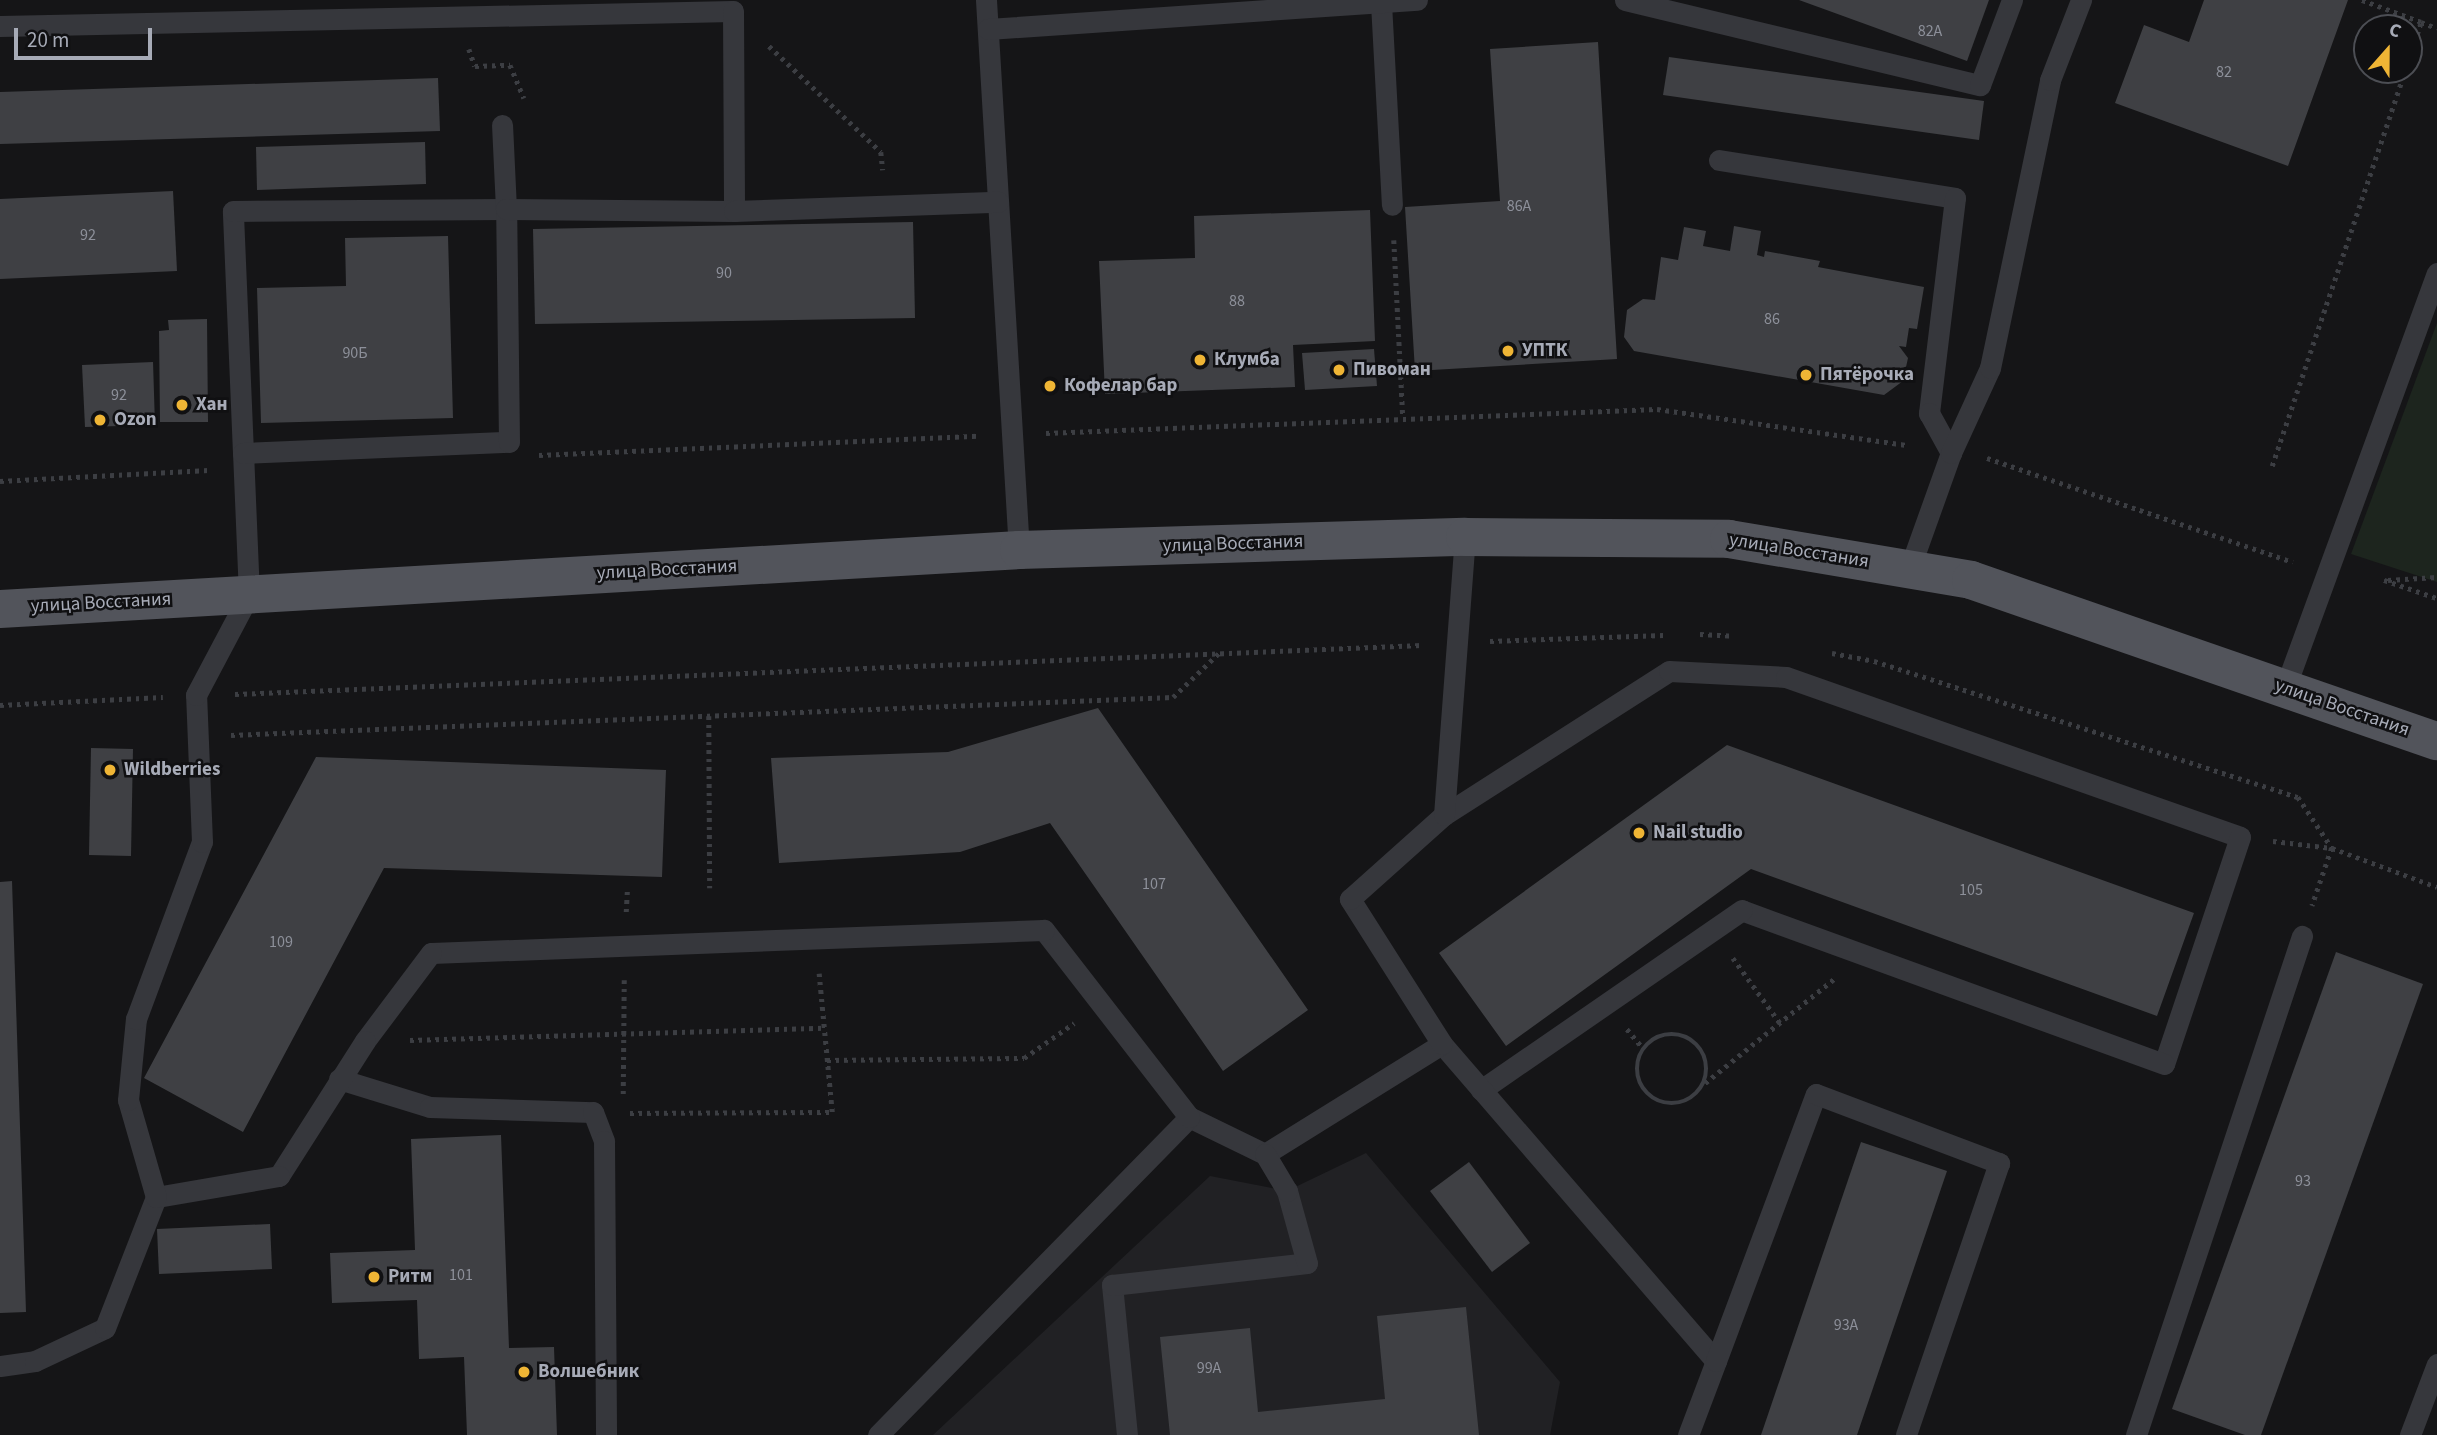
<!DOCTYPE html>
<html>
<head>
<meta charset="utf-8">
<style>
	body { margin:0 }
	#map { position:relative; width:2437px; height:1435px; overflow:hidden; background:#151517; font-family:"Source Sans 3",sans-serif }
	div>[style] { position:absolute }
	.built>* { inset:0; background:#212124 }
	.green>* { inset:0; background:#1d251e }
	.building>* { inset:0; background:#3f4044 }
	.path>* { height:4.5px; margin-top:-2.25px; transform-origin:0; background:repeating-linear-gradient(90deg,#3c3e43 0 3.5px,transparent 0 8.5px) }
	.path>.ring { margin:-2.25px; padding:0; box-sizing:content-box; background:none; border:4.5px solid #3c3e43; border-radius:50% }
	.service>* { height:21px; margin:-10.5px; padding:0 10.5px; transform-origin:10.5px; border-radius:10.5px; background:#36373c }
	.primary>* { height:38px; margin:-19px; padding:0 19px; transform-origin:19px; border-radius:19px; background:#52545b }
	.dots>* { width:19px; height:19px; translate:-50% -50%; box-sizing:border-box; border:4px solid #101012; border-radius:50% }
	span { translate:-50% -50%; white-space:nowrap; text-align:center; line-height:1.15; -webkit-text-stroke:5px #101012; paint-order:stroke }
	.number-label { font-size:16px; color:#8d909a }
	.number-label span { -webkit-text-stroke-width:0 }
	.poi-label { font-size:19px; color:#a7abb7; font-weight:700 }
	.left { translate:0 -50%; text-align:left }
	.street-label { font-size:19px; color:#a7abb7 }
	.north { position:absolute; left:2353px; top:14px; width:70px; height:70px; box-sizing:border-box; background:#101012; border:2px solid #4c4e54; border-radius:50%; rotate:21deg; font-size:19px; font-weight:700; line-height:28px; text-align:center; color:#a7abb7 }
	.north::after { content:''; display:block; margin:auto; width:24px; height:32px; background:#efb535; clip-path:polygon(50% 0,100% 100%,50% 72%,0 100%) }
	.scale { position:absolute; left:14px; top:28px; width:138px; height:32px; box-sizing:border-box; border:4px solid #a7abb7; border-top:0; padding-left:9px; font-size:21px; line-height:24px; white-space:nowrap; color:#a7abb7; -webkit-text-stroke:5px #101012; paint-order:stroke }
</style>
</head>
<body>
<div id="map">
	<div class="built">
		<i style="clip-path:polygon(1366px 1153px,1560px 1382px,1550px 1435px,933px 1435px,1210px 1176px,1287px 1191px)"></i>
	</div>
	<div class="green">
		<i style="clip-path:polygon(2437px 323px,2437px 582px,2351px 554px)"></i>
	</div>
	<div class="building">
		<i style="clip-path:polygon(1799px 0,1989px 0,1967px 61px)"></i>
		<i style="clip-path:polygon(2204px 0,2348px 0,2288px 166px,2115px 103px,2144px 25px,2189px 42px)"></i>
		<i style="clip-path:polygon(1598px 42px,1617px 359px,1415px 371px,1405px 207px,1500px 201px,1490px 49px)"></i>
		<i style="clip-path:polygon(1669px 57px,1984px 101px,1979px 140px,1663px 95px)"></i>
		<i style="clip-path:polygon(438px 78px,440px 131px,0 144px,0 92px)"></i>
		<i style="clip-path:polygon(425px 142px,426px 184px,257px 190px,256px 147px)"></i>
		<i style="clip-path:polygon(173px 191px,177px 271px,0 279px,0 199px)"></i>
		<i style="clip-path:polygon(1370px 210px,1375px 341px,1293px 345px,1295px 387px,1105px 394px,1099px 261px,1195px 258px,1194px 216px)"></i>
		<i style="clip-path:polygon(913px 222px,915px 318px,535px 324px,533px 229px)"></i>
		<i style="clip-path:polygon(1734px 226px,1761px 231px,1757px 255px,1764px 257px,1765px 251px,1820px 261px,1818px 267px,1924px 287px,1917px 329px,1909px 328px,1906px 347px,1899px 346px,1908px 358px,1903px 381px,1884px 395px,1634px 351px,1624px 337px,1627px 310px,1643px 299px,1655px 300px,1661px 257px,1678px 260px,1684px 227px,1706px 231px,1703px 246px,1730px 251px)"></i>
		<i style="clip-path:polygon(448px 236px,453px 418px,261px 423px,257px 288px,346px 286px,345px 238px)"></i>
		<i style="clip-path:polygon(207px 319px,208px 422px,160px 422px,159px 331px,169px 330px,168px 320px)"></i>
		<i style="clip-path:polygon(1374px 349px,1377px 386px,1305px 390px,1302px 353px)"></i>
		<i style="clip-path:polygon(153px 362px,155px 425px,85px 427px,82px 365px)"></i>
		<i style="clip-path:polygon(1098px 708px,1308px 1010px,1223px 1071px,1050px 823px,960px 852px,779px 863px,771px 758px,948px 752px)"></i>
		<i style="clip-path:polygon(1727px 745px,2194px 913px,2157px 1016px,1751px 869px,1506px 1046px,1439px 953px)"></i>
		<i style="clip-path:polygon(91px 748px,133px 749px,131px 856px,89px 855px)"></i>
		<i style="clip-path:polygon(316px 757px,666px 770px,662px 877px,384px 868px,243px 1132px,144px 1078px)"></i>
		<i style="clip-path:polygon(12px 881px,26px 1312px,0 1313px,0 882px)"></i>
		<i style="clip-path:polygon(2336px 952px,2423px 984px,2261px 1435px,2245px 1435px,2172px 1409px)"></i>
		<i style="clip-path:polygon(501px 1135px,509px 1348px,554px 1347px,557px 1435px,467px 1435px,464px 1357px,419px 1359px,417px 1300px,332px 1303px,330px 1253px,415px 1250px,411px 1139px)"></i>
		<i style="clip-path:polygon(1861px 1142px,1947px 1171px,1914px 1268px,1857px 1435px,1761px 1435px)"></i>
		<i style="clip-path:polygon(1469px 1162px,1530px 1243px,1492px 1272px,1430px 1191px)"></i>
		<i style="clip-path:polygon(270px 1224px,272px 1269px,159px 1274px,157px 1229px)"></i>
		<i style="clip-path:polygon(1466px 1307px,1479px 1435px,1170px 1435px,1160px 1337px,1250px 1328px,1258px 1412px,1385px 1399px,1377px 1316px)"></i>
	</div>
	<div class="path">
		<i style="left:2362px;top:0;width:63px;rotate:20.4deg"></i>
		<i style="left:769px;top:46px;width:154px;rotate:43.4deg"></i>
		<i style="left:881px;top:152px;width:18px;rotate:84deg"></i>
		<i style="left:469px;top:49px;width:18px;rotate:71deg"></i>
		<i style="left:475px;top:66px;width:35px;rotate:-2deg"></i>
		<i style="left:510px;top:65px;width:36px;rotate:67deg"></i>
		<i style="left:2409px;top:59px;width:39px;rotate:-72deg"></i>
		<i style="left:2421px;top:22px;width:17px;rotate:21deg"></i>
		<i style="left:1394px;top:240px;width:177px;rotate:87.1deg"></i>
		<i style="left:1046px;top:433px;width:611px;rotate:-2.25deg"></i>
		<i style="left:1657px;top:409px;width:252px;rotate:8.2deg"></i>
		<i style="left:539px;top:455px;width:439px;rotate:-2.5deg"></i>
		<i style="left:1987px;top:458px;width:323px;rotate:18.8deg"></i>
		<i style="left:2272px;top:466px;width:418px;rotate:-71.4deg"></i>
		<i style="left:0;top:481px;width:209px;rotate:-3deg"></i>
		<i style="left:2384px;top:580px;width:56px;rotate:18.8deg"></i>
		<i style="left:2388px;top:580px;width:49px;rotate:-3.5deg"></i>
		<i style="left:1700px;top:634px;width:33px;rotate:3deg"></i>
		<i style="left:1490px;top:641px;width:174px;rotate:-2deg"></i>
		<i style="left:1832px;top:653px;width:43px;rotate:10.8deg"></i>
		<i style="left:1874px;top:661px;width:445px;rotate:17.8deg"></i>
		<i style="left:2298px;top:797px;width:61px;rotate:56.3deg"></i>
		<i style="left:2332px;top:848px;width:112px;rotate:20.4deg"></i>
		<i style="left:235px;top:694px;width:1188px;rotate:-2.36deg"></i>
		<i style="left:0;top:705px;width:163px;rotate:-2.8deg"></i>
		<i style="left:709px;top:716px;width:172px;rotate:89.7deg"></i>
		<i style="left:231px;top:735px;width:943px;rotate:-2.31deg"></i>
		<i style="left:1173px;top:697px;width:65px;rotate:-43.8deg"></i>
		<i style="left:2273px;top:841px;width:59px;rotate:6.8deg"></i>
		<i style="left:2332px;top:848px;width:61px;rotate:109deg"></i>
		<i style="left:626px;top:912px;width:21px;rotate:-87deg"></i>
		<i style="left:1733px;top:958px;width:80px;rotate:54.1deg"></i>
		<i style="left:1627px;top:1029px;width:25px;rotate:50deg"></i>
		<i class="ring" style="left:1637px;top:1034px;width:65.5px;height:65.5px"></i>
		<i style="left:410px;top:1040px;width:414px;rotate:-1.7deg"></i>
		<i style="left:827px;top:1060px;width:197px;rotate:-0.6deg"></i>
		<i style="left:1024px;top:1058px;width:61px;rotate:-35deg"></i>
		<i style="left:1705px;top:1083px;width:166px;rotate:-38.9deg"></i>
		<i style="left:623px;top:1094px;width:114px;rotate:-89.5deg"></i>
		<i style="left:630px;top:1113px;width:202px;rotate:-0.3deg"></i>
		<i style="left:832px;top:1112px;width:139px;rotate:-95.4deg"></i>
	</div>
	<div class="service">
		<i style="left:986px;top:0;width:551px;rotate:86.57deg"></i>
		<i style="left:1625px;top:0;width:365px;rotate:13.5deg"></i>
		<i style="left:1980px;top:85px;width:91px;rotate:-69.4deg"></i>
		<i style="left:1381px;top:3px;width:202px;rotate:86.9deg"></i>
		<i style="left:0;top:26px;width:733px;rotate:-1.17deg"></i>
		<i style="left:733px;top:11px;width:200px;rotate:89.7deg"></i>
		<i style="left:988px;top:29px;width:430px;rotate:-3.9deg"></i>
		<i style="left:1719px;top:160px;width:239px;rotate:9.1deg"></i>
		<i style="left:1955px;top:198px;width:217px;rotate:96.9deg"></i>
		<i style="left:1929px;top:413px;width:46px;rotate:61.2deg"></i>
		<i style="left:243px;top:453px;width:242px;rotate:-92.4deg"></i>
		<i style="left:233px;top:211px;width:273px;rotate:-0.4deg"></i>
		<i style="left:506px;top:209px;width:84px;rotate:-92.7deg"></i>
		<i style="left:1909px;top:570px;width:124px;rotate:-70.3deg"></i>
		<i style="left:1951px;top:453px;width:94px;rotate:-65.4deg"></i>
		<i style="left:1990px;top:368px;width:294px;rotate:-78.2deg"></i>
		<i style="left:2050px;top:80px;width:86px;rotate:-68.8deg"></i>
		<i style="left:2285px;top:688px;width:442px;rotate:-69.9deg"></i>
		<i style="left:1444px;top:815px;width:267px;rotate:-32.6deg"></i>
		<i style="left:1669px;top:671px;width:117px;rotate:2.9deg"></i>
		<i style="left:1786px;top:677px;width:481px;rotate:19.4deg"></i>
		<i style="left:2240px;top:837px;width:239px;rotate:108.5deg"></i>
		<i style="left:2164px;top:1064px;width:449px;rotate:-160deg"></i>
		<i style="left:1742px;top:910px;width:317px;rotate:145.4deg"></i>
		<i style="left:1442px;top:1044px;width:419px;rotate:49.2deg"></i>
		<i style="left:1716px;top:1361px;width:79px;rotate:110.7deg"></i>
		<i style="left:339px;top:1079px;width:95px;rotate:17.1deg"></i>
		<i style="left:430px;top:1107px;width:163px;rotate:1.8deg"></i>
		<i style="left:593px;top:1112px;width:31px;rotate:69deg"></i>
		<i style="left:604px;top:1141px;width:294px;rotate:89.6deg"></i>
		<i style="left:1189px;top:1117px;width:85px;rotate:26deg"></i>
		<i style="left:1265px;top:1154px;width:208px;rotate:-31.9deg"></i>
		<i style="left:1442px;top:1044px;width:172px;rotate:-122.4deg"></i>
		<i style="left:1350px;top:899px;width:126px;rotate:-41.8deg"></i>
		<i style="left:1444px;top:815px;width:279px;rotate:-85.7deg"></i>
		<i style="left:1716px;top:1361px;width:285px;rotate:-69.5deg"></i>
		<i style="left:1816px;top:1094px;width:196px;rotate:20.7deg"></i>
		<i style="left:1999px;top:1163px;width:287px;rotate:108.9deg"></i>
		<i style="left:0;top:1366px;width:35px;rotate:-8deg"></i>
		<i style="left:35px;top:1361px;width:77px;rotate:-25.2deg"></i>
		<i style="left:105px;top:1328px;width:141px;rotate:-68.7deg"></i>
		<i style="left:878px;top:1435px;width:445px;rotate:-45.6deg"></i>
		<i style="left:1189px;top:1117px;width:237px;rotate:-127.8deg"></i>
		<i style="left:1044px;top:930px;width:613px;rotate:177.85deg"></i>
		<i style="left:431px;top:953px;width:110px;rotate:126.9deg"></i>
		<i style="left:365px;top:1041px;width:160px;rotate:122.5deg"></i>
		<i style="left:279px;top:1176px;width:125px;rotate:170.3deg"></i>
		<i style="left:156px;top:1197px;width:101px;rotate:-106.1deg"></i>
		<i style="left:128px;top:1100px;width:81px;rotate:-84.4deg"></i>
		<i style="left:136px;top:1019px;width:189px;rotate:-69.6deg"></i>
		<i style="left:202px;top:842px;width:147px;rotate:-92.3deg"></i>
		<i style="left:196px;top:695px;width:113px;rotate:-62.1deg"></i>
		<i style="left:249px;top:595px;width:142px;rotate:-92.4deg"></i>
		<i style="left:243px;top:453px;width:266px;rotate:-2.4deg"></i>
		<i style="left:509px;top:442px;width:233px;rotate:-90.7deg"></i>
		<i style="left:506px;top:209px;width:228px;rotate:0.5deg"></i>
		<i style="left:734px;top:211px;width:264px;rotate:-2deg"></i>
		<i style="left:1127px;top:1435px;width:151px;rotate:-95.7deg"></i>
		<i style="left:1112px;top:1285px;width:196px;rotate:-6.4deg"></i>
		<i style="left:1307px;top:1263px;width:75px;rotate:-105.5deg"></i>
		<i style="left:1287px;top:1191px;width:43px;rotate:-120.7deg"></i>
		<i style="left:2136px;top:1435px;width:526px;rotate:-71.6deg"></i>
		<i style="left:2410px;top:1435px;width:76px;rotate:-69.2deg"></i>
	</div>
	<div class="primary">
		<i style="left:0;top:609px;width:1021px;rotate:-3.31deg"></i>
		<i style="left:1019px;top:550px;width:446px;rotate:-1.7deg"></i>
		<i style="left:1465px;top:537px;width:264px;rotate:0.4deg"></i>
		<i style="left:1729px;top:539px;width:245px;rotate:9.6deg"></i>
		<i style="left:1971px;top:580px;width:493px;rotate:19.1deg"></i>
	</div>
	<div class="dots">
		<i style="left:1508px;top:351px;background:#efb535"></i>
		<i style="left:1200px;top:360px;background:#efb535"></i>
		<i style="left:1339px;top:370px;background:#efb535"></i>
		<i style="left:1806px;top:375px;background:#efb535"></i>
		<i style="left:1050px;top:386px;background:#efb535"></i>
		<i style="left:182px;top:405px;background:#efb535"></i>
		<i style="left:100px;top:420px;background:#efb535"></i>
		<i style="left:110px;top:770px;background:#efb535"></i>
		<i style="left:1639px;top:833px;background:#efb535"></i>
		<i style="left:374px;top:1277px;background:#efb535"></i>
		<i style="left:524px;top:1372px;background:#efb535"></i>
	</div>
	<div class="number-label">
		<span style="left:1930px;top:31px">82А</span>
		<span style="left:2224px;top:72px">82</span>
		<span style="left:1519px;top:206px">86А</span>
		<span style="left:88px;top:235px">92</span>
		<span style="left:724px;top:273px">90</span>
		<span style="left:1237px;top:301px">88</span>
		<span style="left:1772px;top:319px">86</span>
		<span style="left:355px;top:353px">90Б</span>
		<span style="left:119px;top:395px">92</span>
		<span style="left:1154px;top:884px">107</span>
		<span style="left:1971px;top:890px">105</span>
		<span style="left:281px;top:942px">109</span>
		<span style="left:2303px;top:1181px">93</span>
		<span style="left:461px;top:1275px">101</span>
		<span style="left:1846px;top:1325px">93А</span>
		<span style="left:1209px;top:1368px">99А</span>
	</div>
	<div class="poi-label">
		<span class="left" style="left:1522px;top:351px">УПТК</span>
		<span class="left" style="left:1214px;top:360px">Клумба</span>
		<span class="left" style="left:1353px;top:370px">Пивоман</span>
		<span class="left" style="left:1820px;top:375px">Пятёрочка</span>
		<span class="left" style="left:1064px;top:386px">Кофелар бар</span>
		<span class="left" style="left:196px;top:405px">Хан</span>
		<span class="left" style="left:114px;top:420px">Ozon</span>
		<span class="left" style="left:124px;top:770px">Wildberries</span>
		<span class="left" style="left:1653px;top:833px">Nail studio</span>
		<span class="left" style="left:388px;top:1277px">Ритм</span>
		<span class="left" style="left:538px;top:1372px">Волшебник</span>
	</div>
	<div class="street-label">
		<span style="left:1233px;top:544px;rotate:-2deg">улица Восстания</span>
		<span style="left:1799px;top:551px;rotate:9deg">улица Восстания</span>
		<span style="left:667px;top:570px;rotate:-3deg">улица Восстания</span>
		<span style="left:101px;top:603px;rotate:-3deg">улица Восстания</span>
		<span style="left:2342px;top:708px;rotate:19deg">улица Восстания</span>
	</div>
	<div class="north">С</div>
	<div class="scale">20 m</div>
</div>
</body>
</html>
